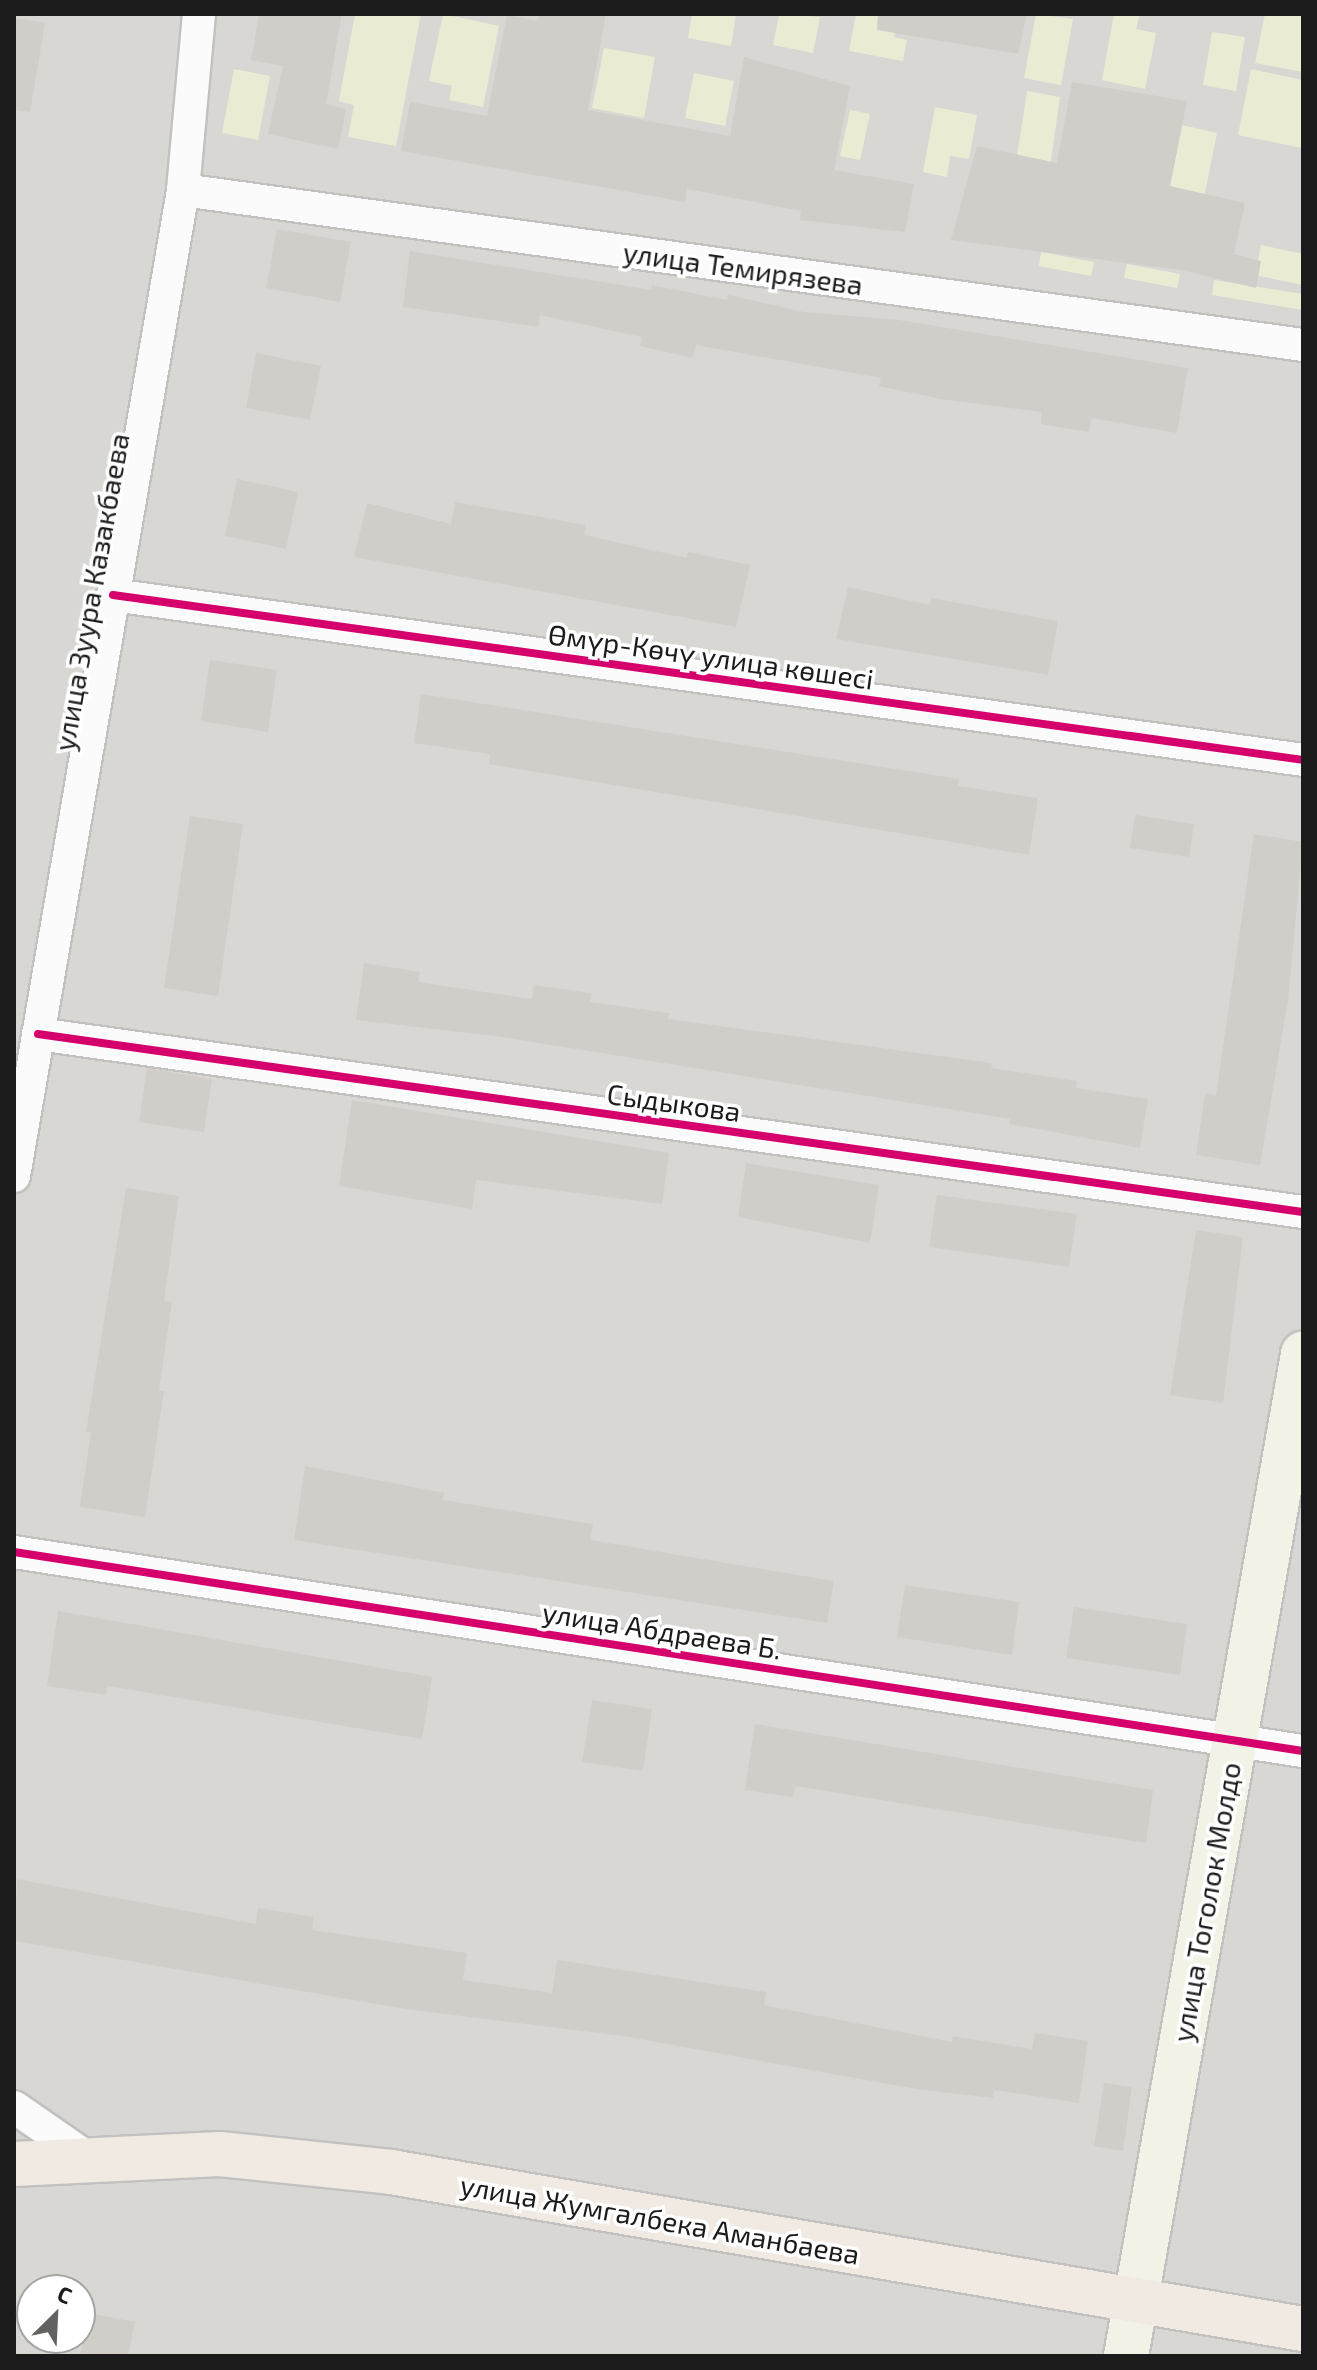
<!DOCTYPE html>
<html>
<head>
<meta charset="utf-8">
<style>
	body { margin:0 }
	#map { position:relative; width:1317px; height:2370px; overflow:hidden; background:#eae7e2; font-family:"Exo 2",sans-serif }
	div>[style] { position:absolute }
	.residential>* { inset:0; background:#d9d7d4 }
	.farmland>* { inset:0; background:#ebebd4 }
	.building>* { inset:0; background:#d1cdc9 }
	.roads { filter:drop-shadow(2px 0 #c2c1bf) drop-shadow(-2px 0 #c2c1bf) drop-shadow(0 2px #c2c1bf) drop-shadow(0 -2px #c2c1bf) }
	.street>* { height:32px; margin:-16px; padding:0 16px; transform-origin:16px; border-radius:16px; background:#fcfbfb }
	.secondary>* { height:44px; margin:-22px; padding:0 22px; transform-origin:22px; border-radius:22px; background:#f2f2e7 }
	.primary>* { height:44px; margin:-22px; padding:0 22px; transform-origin:22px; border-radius:22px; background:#f0eae2 }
	.cycleway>* { height:8px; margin:-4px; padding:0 4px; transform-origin:4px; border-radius:4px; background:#d6006c }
	span { translate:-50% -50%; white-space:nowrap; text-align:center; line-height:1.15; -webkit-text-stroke:7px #fff; paint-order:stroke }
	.street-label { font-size:28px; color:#1b1b1b }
	.frame { position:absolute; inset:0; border:16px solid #1b1b1b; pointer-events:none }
	.north { position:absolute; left:16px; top:2274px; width:80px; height:80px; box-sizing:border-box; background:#fff; border:2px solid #a4a4a4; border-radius:50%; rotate:24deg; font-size:22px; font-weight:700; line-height:32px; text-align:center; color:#1b1b1b }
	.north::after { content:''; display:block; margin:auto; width:28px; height:36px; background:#636261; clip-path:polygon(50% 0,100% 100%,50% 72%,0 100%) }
</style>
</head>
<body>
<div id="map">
	<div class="residential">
		<i style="clip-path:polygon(evenodd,14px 14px,1303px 14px,1303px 2356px,14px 2356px,14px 14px,32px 2290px,80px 2290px,80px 2338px,32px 2338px,32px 2290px)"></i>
	</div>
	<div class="farmland">
		<i style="clip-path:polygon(355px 14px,421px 14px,396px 146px,348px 137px,354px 105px,339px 101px)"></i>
		<i style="clip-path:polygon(443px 14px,499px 26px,483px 107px,449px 100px,452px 86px,429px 81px)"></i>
		<i style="clip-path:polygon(692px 14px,736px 14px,731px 46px,688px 38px)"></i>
		<i style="clip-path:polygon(779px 14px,820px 17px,813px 53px,773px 45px)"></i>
		<i style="clip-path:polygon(856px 14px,898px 14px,894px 37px,907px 40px,903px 61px,849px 51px)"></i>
		<i style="clip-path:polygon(1036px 14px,1073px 19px,1061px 85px,1024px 78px)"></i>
		<i style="clip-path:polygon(1114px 14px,1140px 14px,1136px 29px,1156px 33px,1145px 89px,1102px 80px)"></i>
		<i style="clip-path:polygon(1265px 14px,1303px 14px,1303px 72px,1255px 63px)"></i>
		<i style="clip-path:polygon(1212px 32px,1245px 37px,1236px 91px,1203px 85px)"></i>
		<i style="clip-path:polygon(604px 48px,655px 57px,644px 118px,592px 108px)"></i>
		<i style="clip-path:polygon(234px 69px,270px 76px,258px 140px,222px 133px)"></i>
		<i style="clip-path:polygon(1251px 69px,1303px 80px,1303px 148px,1238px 135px)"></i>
		<i style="clip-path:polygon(694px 73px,734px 81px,725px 126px,685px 118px)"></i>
		<i style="clip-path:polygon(1027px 91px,1060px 97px,1050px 167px,1016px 163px)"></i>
		<i style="clip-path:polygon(935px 107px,977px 115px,969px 159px,950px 156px,947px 177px,923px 172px)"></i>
		<i style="clip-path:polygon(850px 110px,870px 114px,860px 160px,840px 156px)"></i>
		<i style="clip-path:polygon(1182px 125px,1217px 133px,1202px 208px,1167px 201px)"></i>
		<i style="clip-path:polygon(1261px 245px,1303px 254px,1303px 285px,1255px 275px)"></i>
		<i style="clip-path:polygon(1041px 252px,1094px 262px,1091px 276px,1039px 266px)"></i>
		<i style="clip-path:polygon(1127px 264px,1180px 274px,1177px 288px,1124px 278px)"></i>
		<i style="clip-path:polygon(1214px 280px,1303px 294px,1303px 310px,1212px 295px)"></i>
	</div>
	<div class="building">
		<i style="clip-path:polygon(259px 14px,342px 14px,326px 104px,346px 109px,338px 149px,268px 134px,283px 66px,251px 60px)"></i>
		<i style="clip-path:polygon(539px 14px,606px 14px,588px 110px,730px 136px,744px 57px,850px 86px,834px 170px,914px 184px,905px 232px,800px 220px,801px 211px,687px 189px,685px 202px,401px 151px,410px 102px,487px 116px,507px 15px,538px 21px)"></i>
		<i style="clip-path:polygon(878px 14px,1027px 14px,1018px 54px,877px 30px)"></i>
		<i style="clip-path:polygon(14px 18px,45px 23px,30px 112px,14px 110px)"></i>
		<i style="clip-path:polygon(1072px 82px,1187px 101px,1170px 186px,1245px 203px,1234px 254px,1261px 261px,1256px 288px,1180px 270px,951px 240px,977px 146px,1057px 163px)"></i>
		<i style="clip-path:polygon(277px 229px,351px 242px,340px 302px,266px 288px)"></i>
		<i style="clip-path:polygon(410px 251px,651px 290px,652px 285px,727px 300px,728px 295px,804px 312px,899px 320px,1188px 368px,1177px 433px,1091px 418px,1089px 432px,1041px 424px,1042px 412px,941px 399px,879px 386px,881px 378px,696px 345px,693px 358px,640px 346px,642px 337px,540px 315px,538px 327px,403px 307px)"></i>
		<i style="clip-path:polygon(256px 353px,321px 366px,310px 420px,246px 408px)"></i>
		<i style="clip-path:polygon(237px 479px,298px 492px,286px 549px,225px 536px)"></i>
		<i style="clip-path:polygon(455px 502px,586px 525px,584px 535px,687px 558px,688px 552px,750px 565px,736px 627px,354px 557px,367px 503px,451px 524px)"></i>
		<i style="clip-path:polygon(848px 587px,930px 605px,931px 598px,1058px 621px,1048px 675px,836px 639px)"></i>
		<i style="clip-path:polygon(210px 660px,277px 670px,268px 732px,201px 721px)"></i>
		<i style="clip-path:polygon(421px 694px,959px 779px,958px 786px,1038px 798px,1029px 855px,489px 764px,490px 754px,414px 743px)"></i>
		<i style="clip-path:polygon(1135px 815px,1194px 824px,1189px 857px,1130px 848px)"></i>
		<i style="clip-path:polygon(190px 816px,243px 824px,218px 996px,164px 988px)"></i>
		<i style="clip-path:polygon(1254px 834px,1303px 842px,1288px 1000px,1260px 1165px,1196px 1155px,1205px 1093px,1216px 1095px)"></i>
		<i style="clip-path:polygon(364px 963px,420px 972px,418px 982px,532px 999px,534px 985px,591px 993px,590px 1002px,669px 1013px,668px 1019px,992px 1063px,991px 1068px,1077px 1081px,1076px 1088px,1148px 1099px,1140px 1148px,1010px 1124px,1010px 1119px,495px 1036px,356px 1020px)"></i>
		<i style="clip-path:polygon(147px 1068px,212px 1079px,204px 1132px,139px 1122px)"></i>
		<i style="clip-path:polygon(352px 1100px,669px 1153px,662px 1204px,476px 1180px,472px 1209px,339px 1186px)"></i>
		<i style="clip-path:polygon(746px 1163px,879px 1185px,870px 1243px,738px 1217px)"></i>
		<i style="clip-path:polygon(126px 1188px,179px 1196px,164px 1301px,172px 1302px,159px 1391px,164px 1391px,145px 1517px,80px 1507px,91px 1432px,86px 1432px)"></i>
		<i style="clip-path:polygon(937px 1195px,1077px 1214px,1069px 1267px,929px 1247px)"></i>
		<i style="clip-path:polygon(1196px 1230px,1243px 1237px,1223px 1403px,1170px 1395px)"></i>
		<i style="clip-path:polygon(305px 1466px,444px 1493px,443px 1500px,593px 1524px,590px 1540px,834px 1581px,827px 1623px,294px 1540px)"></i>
		<i style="clip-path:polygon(905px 1585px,1019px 1602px,1012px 1655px,897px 1637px)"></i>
		<i style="clip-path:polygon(1074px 1607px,1187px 1624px,1180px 1675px,1066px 1658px)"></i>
		<i style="clip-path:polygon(58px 1611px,432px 1677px,422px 1739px,107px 1686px,106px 1695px,47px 1686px)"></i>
		<i style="clip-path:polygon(592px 1700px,652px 1709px,643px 1771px,582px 1762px)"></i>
		<i style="clip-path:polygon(755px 1724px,1153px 1790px,1146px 1843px,795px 1786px,793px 1797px,745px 1790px)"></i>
		<i style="clip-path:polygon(17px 1879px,256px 1924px,258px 1908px,314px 1917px,312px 1930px,467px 1953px,463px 1980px,552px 1993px,557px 1960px,766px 1992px,764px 2005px,952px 2042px,953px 2036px,1032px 2049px,1035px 2033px,1088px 2041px,1079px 2103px,994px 2090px,993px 2098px,916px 2089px,623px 2036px,406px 2009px,14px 1941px)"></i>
		<i style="clip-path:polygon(1104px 2083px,1132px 2087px,1123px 2151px,1094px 2146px)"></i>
		<i style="clip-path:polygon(88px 2313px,135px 2322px,128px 2356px,80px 2356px)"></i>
	</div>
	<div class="roads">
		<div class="street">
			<i style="left:183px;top:190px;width:1131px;rotate:7.88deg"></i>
			<i style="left:113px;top:595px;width:1201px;rotate:7.89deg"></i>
			<i style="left:38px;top:1034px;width:1277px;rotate:8.01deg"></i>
			<i style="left:14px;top:1176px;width:1000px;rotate:-80.27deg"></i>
			<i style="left:183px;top:190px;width:177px;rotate:-84.8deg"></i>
			<i style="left:14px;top:1552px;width:1304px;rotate:8.78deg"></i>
			<i style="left:14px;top:2107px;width:86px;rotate:34.6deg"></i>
		</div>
		<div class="secondary">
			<i style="left:1126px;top:2356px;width:1018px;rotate:-79.98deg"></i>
		</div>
		<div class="primary">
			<i style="left:14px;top:2164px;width:206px;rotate:-2.8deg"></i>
			<i style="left:220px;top:2154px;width:172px;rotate:6deg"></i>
			<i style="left:391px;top:2172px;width:925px;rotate:9.77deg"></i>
		</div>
	</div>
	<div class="cycleway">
		<i style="left:113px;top:595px;width:1201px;rotate:7.89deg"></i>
		<i style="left:38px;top:1034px;width:1277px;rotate:8.01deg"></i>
		<i style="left:14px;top:1552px;width:1304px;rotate:8.78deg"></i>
	</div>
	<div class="street-label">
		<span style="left:743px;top:268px;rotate:8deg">улица Темирязева</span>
		<span style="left:91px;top:592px;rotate:-80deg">улица Зуура Казакбаева</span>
		<span style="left:711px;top:656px;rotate:8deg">Өмүр-Көчү улица көшесі</span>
		<span style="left:674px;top:1102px;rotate:8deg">Сыдыкова</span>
		<span style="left:662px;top:1630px;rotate:9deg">улица Абдраева Б.</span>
		<span style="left:1206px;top:1902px;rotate:-80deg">улица Тоголок Молдо</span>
		<span style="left:660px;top:2219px;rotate:10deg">улица Жумгалбека Аманбаева</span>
	</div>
	<div class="frame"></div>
	<div class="north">С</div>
</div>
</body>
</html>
